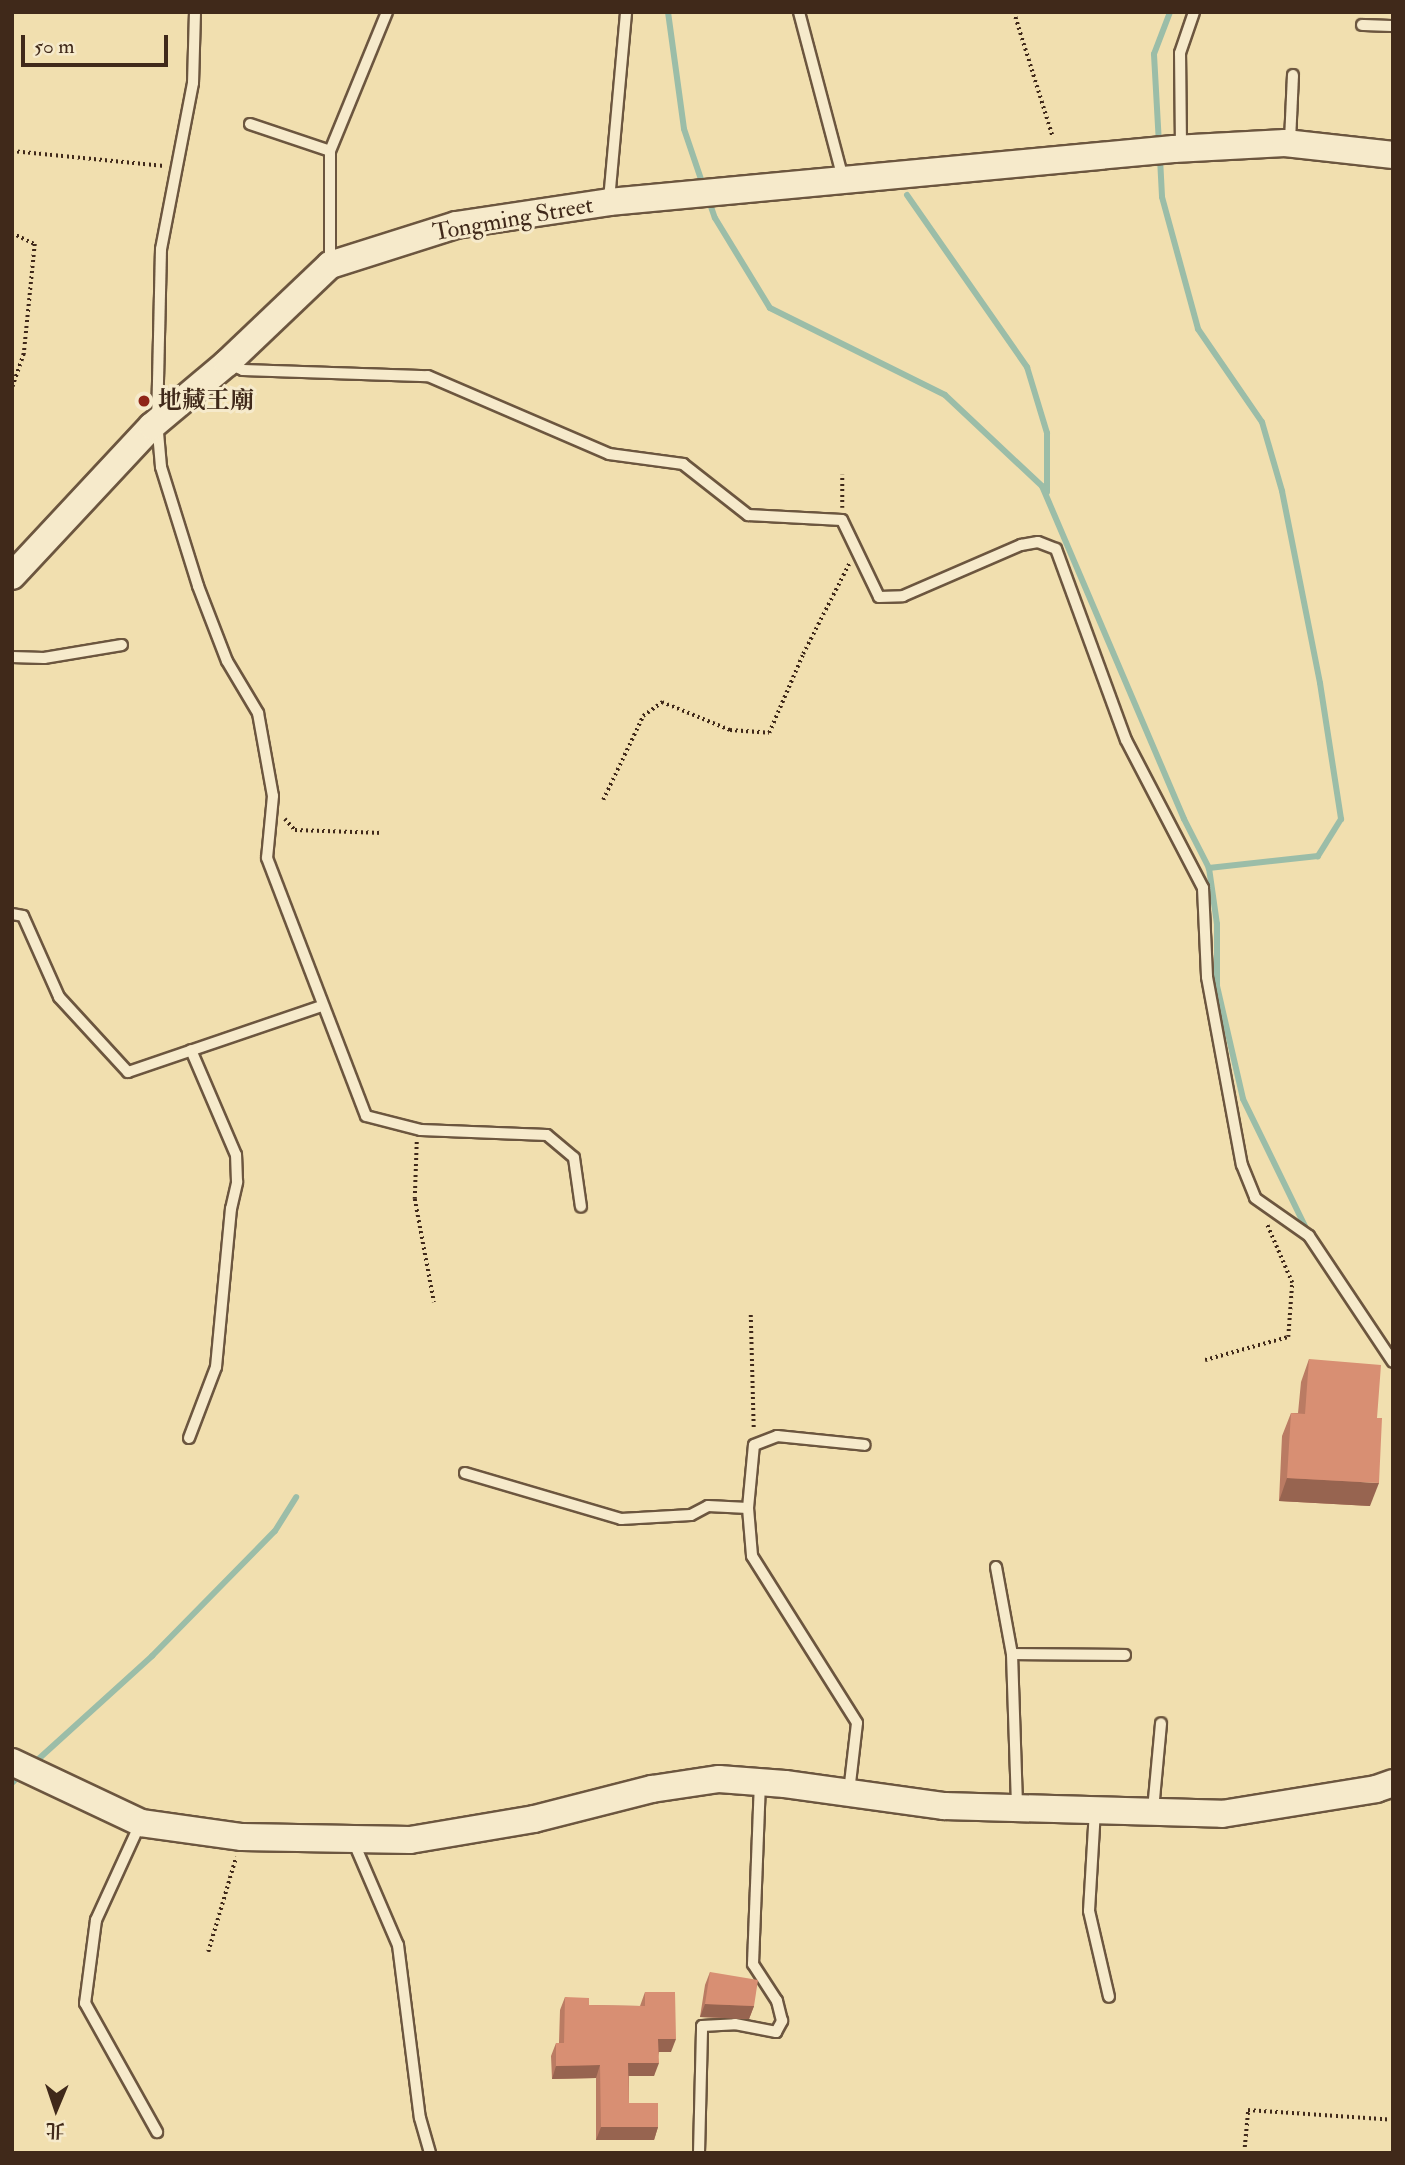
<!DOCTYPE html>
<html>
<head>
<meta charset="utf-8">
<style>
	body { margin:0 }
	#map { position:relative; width:1405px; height:2165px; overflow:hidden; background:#f1dfaf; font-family:"IM FELL Double Pica","Noto Serif TC",serif }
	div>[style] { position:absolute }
	.stream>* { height:6px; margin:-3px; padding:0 3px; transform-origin:3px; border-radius:3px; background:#9bbda8 }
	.path>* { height:3.5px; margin-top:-1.75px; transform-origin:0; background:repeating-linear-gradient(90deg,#40291a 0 2px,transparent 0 5.5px) }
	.roads { filter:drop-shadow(2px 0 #6c563f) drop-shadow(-2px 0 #6c563f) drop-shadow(0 2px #6c563f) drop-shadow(0 -2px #6c563f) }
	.lane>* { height:10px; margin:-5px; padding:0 5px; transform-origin:5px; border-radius:5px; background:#f6eacb }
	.secondary>* { height:26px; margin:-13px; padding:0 13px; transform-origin:13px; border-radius:13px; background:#f6eacb }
	.wall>* { inset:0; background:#ba7b63 }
	.shaded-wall>* { inset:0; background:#976450 }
	.building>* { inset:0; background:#d88f73 }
	.dots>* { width:19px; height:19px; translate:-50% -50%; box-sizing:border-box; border:4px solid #f6eacb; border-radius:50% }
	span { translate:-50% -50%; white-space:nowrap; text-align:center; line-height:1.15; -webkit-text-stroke:6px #f6eacb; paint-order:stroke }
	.street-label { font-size:24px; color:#40291a }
	.poi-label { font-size:24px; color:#40291a; font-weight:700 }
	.left { translate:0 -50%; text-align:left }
	.frame { position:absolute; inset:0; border:14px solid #40291a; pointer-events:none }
	.north { position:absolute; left:21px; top:2074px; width:70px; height:70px; -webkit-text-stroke:5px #f6eacb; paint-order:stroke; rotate:182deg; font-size:19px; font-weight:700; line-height:28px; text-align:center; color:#40291a }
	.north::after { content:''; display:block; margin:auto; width:24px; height:32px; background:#40291a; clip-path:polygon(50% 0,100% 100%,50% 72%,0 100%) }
	.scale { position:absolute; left:21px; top:35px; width:147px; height:32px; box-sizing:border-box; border:4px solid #40291a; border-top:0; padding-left:9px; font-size:21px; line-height:24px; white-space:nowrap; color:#40291a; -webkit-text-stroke:5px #f6eacb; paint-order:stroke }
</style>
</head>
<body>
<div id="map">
	<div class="stream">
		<i style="left:668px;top:12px;width:118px;rotate:82.2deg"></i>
		<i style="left:684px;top:129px;width:62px;rotate:71.3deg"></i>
		<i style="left:1159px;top:144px;width:90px;rotate:-93.2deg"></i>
		<i style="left:1154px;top:54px;width:45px;rotate:-69.1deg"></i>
		<i style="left:1160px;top:158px;width:39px;rotate:87deg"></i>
		<i style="left:1162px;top:197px;width:137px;rotate:74.7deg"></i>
		<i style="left:1198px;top:329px;width:113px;rotate:55.5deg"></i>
		<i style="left:1262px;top:422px;width:72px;rotate:73.8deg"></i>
		<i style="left:1282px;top:491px;width:196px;rotate:78.8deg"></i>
		<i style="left:1320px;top:683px;width:138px;rotate:81.2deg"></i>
		<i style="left:1341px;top:819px;width:44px;rotate:121.9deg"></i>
		<i style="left:1318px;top:856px;width:110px;rotate:173.7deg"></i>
		<i style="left:907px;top:195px;width:210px;rotate:55.1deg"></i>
		<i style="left:1027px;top:367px;width:69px;rotate:73.1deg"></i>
		<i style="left:1047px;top:433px;width:59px;rotate:90deg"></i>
		<i style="left:708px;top:198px;width:21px;rotate:71deg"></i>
		<i style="left:715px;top:218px;width:105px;rotate:58.6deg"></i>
		<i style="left:770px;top:308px;width:195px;rotate:26.4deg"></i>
		<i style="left:945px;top:395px;width:133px;rotate:43.2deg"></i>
		<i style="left:1042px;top:486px;width:362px;rotate:66.9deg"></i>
		<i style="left:1184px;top:819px;width:55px;rotate:63deg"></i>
		<i style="left:1209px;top:868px;width:57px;rotate:81.9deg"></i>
		<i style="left:1217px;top:924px;width:62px;rotate:90deg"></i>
		<i style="left:1217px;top:986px;width:116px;rotate:77deg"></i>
		<i style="left:1243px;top:1099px;width:141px;rotate:64deg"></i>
		<i style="left:33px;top:1764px;width:161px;rotate:-42.2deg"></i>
		<i style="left:152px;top:1656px;width:175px;rotate:-45.5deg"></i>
		<i style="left:275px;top:1531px;width:40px;rotate:-58deg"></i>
		<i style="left:12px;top:1783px;width:14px;rotate:-45deg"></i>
	</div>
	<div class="path">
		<i style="left:1014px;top:12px;width:131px;rotate:72.7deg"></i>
		<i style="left:12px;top:151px;width:153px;rotate:5.6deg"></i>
		<i style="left:12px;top:233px;width:25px;rotate:26deg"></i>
		<i style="left:35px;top:244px;width:111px;rotate:95.7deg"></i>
		<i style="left:24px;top:354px;width:36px;rotate:109deg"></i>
		<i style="left:842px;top:508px;width:33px;rotate:-90deg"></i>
		<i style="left:603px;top:800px;width:93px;rotate:-64.5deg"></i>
		<i style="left:643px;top:716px;width:24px;rotate:-36deg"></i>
		<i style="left:662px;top:702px;width:74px;rotate:22.4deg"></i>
		<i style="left:730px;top:730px;width:39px;rotate:4deg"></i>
		<i style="left:769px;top:733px;width:86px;rotate:-66.7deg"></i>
		<i style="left:803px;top:654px;width:101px;rotate:-62.9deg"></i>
		<i style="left:285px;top:819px;width:15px;rotate:48deg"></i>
		<i style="left:295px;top:830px;width:88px;rotate:2deg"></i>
		<i style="left:417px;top:1142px;width:57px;rotate:92deg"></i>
		<i style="left:415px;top:1199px;width:105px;rotate:79.5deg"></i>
		<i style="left:751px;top:1315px;width:114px;rotate:88.5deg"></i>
		<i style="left:1205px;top:1360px;width:86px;rotate:-15.5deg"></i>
		<i style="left:1288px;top:1337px;width:54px;rotate:-85.8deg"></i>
		<i style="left:1292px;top:1283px;width:63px;rotate:-113.3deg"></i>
		<i style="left:208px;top:1952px;width:99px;rotate:-73.6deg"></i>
		<i style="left:1244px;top:2153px;width:43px;rotate:-84.7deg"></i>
		<i style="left:1248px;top:2110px;width:145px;rotate:3.9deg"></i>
	</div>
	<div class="roads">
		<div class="lane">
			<i style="left:195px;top:12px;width:71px;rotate:91.6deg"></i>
			<i style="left:193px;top:83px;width:169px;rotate:100.9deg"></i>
			<i style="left:161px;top:249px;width:172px;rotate:91.3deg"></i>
			<i style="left:157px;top:421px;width:46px;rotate:85deg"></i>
			<i style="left:161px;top:467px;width:125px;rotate:72.7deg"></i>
			<i style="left:198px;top:586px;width:80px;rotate:68.9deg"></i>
			<i style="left:227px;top:661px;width:61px;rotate:59.2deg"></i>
			<i style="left:258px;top:713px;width:84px;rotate:79.8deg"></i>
			<i style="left:273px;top:796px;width:62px;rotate:95.5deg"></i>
			<i style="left:267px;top:858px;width:276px;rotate:69deg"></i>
			<i style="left:366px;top:1116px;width:57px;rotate:14.3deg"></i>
			<i style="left:421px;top:1130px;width:126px;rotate:2.3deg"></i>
			<i style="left:547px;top:1135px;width:35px;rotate:40deg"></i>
			<i style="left:574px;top:1158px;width:49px;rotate:81.9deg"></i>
			<i style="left:799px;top:12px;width:173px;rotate:75.2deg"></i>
			<i style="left:1362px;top:25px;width:31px;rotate:2deg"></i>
			<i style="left:250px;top:124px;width:84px;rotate:18.6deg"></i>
			<i style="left:1290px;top:141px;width:66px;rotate:-87.4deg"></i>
			<i style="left:1181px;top:146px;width:93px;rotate:-90.6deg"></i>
			<i style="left:1180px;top:53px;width:43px;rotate:-71.1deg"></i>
			<i style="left:609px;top:200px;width:189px;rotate:-84.8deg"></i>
			<i style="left:330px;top:263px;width:112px;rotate:-90deg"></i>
			<i style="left:330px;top:151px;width:150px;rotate:-67.7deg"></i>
			<i style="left:229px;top:364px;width:15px;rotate:23deg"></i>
			<i style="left:243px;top:370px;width:185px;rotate:1.9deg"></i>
			<i style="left:428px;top:376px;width:197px;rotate:23.3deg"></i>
			<i style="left:609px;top:454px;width:75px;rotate:7.7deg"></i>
			<i style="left:683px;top:464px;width:83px;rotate:38.1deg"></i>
			<i style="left:748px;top:515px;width:94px;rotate:3deg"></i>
			<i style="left:842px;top:520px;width:85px;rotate:64.3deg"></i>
			<i style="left:879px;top:597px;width:24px;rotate:-2deg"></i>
			<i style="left:903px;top:596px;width:129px;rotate:-23.4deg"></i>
			<i style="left:1021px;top:545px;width:17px;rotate:-10deg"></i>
			<i style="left:1038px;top:542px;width:19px;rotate:21deg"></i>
			<i style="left:1056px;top:549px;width:203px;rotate:69.9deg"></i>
			<i style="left:1126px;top:740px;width:167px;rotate:62.5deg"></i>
			<i style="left:1203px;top:888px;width:89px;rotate:87.4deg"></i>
			<i style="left:1207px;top:977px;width:191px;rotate:79.5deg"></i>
			<i style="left:1242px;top:1165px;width:35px;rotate:68deg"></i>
			<i style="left:1255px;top:1198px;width:66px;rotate:35.1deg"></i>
			<i style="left:1309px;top:1236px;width:151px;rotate:56.3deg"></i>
			<i style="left:12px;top:657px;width:32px;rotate:2deg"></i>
			<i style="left:44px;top:658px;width:79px;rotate:-9.5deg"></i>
			<i style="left:12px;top:914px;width:11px;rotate:10deg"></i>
			<i style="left:23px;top:916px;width:89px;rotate:66deg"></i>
			<i style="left:59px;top:997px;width:102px;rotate:47.4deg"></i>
			<i style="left:128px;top:1072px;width:205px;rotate:-18.8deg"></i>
			<i style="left:189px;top:1438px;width:76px;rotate:-69.2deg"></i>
			<i style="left:216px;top:1367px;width:159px;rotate:-84.6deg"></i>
			<i style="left:231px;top:1209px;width:28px;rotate:-77deg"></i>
			<i style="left:237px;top:1182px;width:27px;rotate:-92deg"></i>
			<i style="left:236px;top:1155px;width:114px;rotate:-113.2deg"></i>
			<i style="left:465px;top:1473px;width:163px;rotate:16.4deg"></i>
			<i style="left:621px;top:1519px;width:70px;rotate:-3.3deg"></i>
			<i style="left:691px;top:1515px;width:19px;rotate:-28deg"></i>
			<i style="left:708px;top:1506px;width:40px;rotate:2.9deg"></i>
			<i style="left:748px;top:1508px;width:63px;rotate:-84.6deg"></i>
			<i style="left:754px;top:1445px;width:25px;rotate:-21deg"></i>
			<i style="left:777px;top:1436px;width:88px;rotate:5.8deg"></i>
			<i style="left:748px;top:1508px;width:48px;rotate:85.2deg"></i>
			<i style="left:752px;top:1556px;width:197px;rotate:57.8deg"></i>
			<i style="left:857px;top:1723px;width:69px;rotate:96.6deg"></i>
			<i style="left:996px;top:1567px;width:88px;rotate:79.6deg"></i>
			<i style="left:1012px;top:1654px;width:152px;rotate:88.1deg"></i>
			<i style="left:1012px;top:1654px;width:113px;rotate:0.5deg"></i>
			<i style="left:1095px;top:1810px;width:101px;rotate:93.4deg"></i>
			<i style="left:1089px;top:1911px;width:88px;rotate:76.9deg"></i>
			<i style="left:1153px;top:1810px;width:87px;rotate:-84.7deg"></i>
			<i style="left:140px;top:1824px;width:106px;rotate:114.6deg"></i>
			<i style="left:96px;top:1920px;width:84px;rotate:97.5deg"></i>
			<i style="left:85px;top:2003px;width:148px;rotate:60.8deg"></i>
			<i style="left:354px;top:1843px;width:111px;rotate:66.7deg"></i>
			<i style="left:398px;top:1945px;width:174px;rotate:82.8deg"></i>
			<i style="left:420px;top:2118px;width:36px;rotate:74deg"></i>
			<i style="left:699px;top:2153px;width:127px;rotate:-88.6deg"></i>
			<i style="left:702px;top:2026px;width:33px;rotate:-3deg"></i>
			<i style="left:735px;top:2024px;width:42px;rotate:11deg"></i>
			<i style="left:776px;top:2032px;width:13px;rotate:-61deg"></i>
			<i style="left:782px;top:2021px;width:21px;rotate:-104deg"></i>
			<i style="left:777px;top:2001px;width:44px;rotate:-123deg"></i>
			<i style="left:753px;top:1964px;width:181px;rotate:-87.8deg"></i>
		</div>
		<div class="secondary">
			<i style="left:12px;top:576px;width:205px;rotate:-47deg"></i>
			<i style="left:152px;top:426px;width:98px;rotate:-40deg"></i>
			<i style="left:227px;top:363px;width:142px;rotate:-43.6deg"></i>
			<i style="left:330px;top:265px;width:132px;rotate:-17.6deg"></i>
			<i style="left:456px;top:225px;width:155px;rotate:-8.5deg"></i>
			<i style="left:609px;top:202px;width:567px;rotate:-5.36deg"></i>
			<i style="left:1174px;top:149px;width:111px;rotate:-3.1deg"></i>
			<i style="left:1285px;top:143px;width:109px;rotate:6.3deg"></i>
			<i style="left:12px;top:1762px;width:143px;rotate:25.3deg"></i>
			<i style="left:141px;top:1823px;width:102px;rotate:7.9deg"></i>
			<i style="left:242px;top:1837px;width:168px;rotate:1deg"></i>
			<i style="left:410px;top:1840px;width:126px;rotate:-9.6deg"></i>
			<i style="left:534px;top:1819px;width:122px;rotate:-14.3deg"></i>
			<i style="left:652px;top:1789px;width:68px;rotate:-8.5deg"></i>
			<i style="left:719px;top:1779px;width:66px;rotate:4.3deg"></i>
			<i style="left:785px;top:1784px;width:161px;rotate:7.9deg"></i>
			<i style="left:944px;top:1806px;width:278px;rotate:1.6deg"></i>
			<i style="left:1222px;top:1814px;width:156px;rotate:-9.2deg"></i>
			<i style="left:1376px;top:1789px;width:18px;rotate:-19deg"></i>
		</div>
	</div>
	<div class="wall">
		<i style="clip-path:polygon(1309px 1359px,1370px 1506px,1279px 1501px,1282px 1436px,1291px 1413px,1298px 1413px,1301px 1382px)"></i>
		<i style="clip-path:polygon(710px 1972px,754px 2006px,749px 2019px,700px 2017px,705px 1985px)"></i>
		<i style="clip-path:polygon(645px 1992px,671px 2052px,659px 2052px,654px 2076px,629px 2076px,629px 2103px,658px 2127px,654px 2140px,596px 2140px,596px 2078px,552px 2079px,551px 2056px,556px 2043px,559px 2043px,560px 2010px,565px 1997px,589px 2005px,640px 2006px)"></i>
	</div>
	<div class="shaded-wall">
		<i style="clip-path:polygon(1287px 1478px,1379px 1483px,1370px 1506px,1279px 1501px)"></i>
		<i style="clip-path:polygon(705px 2004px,754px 2006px,749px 2019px,700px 2017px)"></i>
		<i style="clip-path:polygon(658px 2039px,676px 2039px,671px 2052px,654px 2052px)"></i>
		<i style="clip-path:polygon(628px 2063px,659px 2063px,654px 2076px,624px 2076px)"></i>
		<i style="clip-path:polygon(600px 2065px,596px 2078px,552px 2079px,556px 2066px)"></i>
		<i style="clip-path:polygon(601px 2127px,658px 2127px,654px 2140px,596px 2140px)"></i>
	</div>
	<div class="building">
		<i style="clip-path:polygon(1309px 1359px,1381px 1365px,1377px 1418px,1382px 1418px,1379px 1483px,1287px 1478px,1291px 1413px,1305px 1414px)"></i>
		<i style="clip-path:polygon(710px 1972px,758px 1980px,754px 2006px,705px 2004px)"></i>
		<i style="clip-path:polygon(645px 1992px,675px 1992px,676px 2039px,658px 2039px,659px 2063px,628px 2063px,629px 2103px,658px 2103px,658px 2127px,601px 2127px,600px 2065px,556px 2066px,556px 2043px,564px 2043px,565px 1997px,589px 1998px,589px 2005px,645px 2006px)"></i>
	</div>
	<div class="dots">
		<i style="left:144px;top:401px;background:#8f2418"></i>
	</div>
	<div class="street-label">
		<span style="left:513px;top:219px;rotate:-10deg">Tongming Street</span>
	</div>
	<div class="poi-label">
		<span class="left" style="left:158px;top:401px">地藏王廟</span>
	</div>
	<div class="frame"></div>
	<div class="north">北</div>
	<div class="scale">50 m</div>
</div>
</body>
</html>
